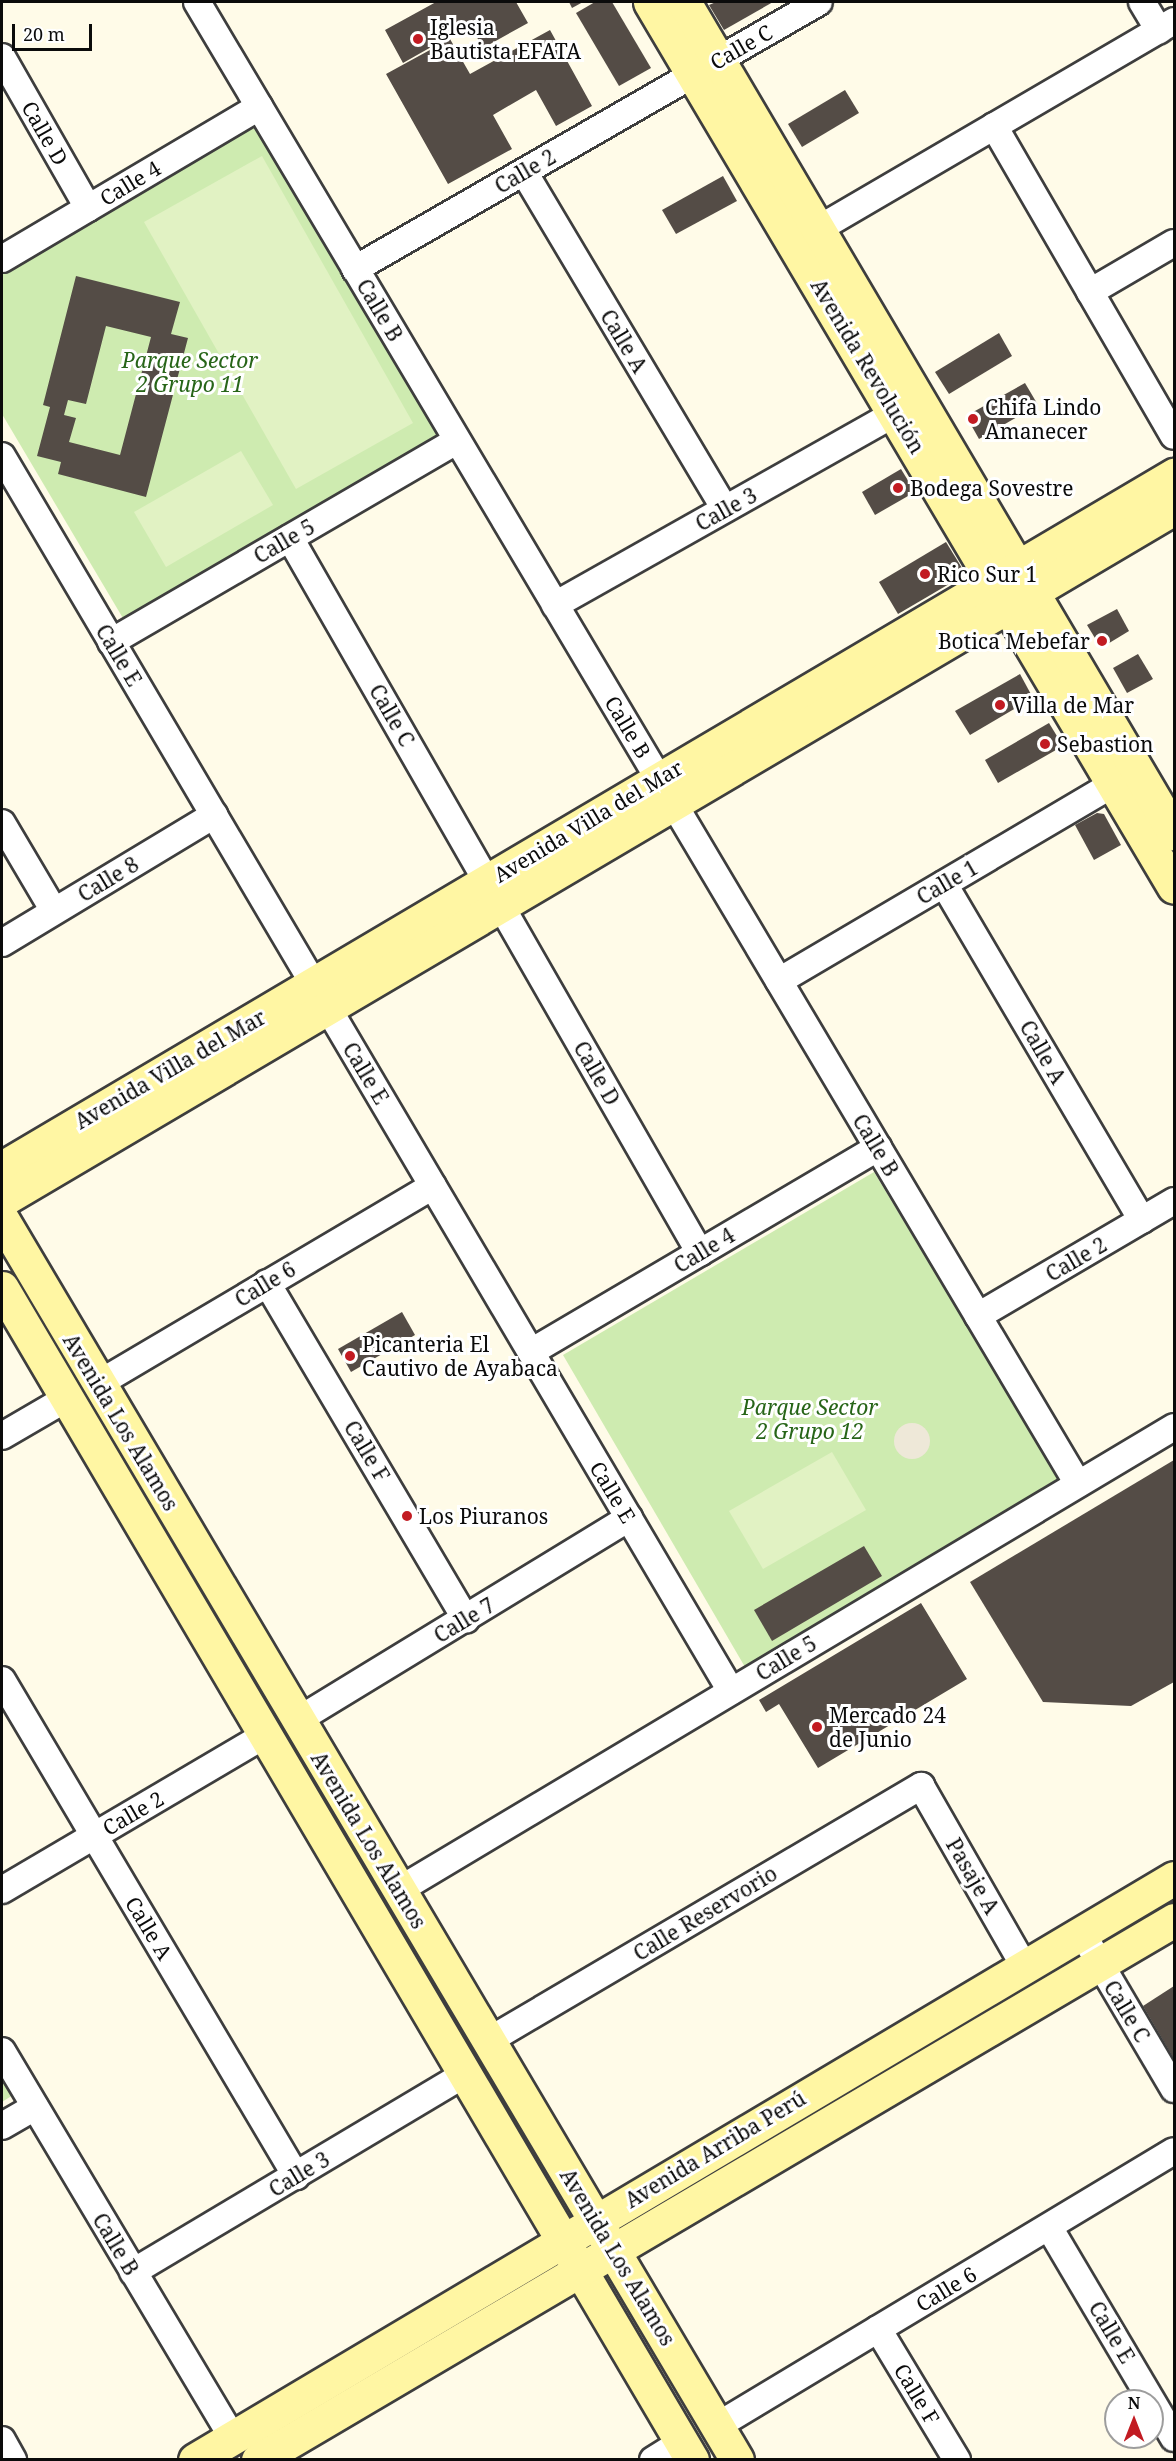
<!DOCTYPE html>
<html>
<head>
<meta charset="utf-8">
<style>
	body { margin:0 }
	#map { position:relative; width:1176px; height:2461px; overflow:hidden; background:#fffbe8; font-family:"Noto Serif",serif }
	div>[style] { position:absolute }
	.green>* { inset:0; background:#ceebb0 }
	.pitch>* { inset:0; background:#e1f2c3 }
	.plaza>* { inset:0; background:#eee8d8 }
	.round { border-radius:50% }
	.building>* { inset:0; background:#544c46 }
	.roads { filter:drop-shadow(2px 0 #3e3e3e) drop-shadow(-2px 0 #3e3e3e) drop-shadow(0 2px #3e3e3e) drop-shadow(0 -2px #3e3e3e) }
	.street>* { height:26px; margin:-13px; padding:0 13px; transform-origin:13px; border-radius:13px; background:#fff }
	.secondary>* { height:33px; margin:-16.5px; padding:0 16.5px; transform-origin:16.5px; border-radius:16.5px; background:#fff6a3 }
	.dots>* { width:16px; height:16px; translate:-50% -50%; box-sizing:border-box; border:3px solid #fff; border-radius:50% }
	span { translate:-50% -50%; white-space:nowrap; text-align:center; line-height:1.15; -webkit-text-stroke:6px #fff; paint-order:stroke }
	.poi-label { font-size:21px; color:#0b0b0b }
	.left { translate:0 -50%; text-align:left }
	.right { translate:-100% -50%; text-align:right }
	.street-label { font-size:21px; color:#0b0b0b }
	.park-label { font-size:21px; color:#276518; font-style:italic }
	.frame { position:absolute; inset:0; border:3px solid #0b0b0b; pointer-events:none }
	.north { position:absolute; left:1104px; top:2389px; width:60px; height:60px; box-sizing:border-box; background:#fff; border:2px solid #9d9d9d; border-radius:50%; rotate:0deg; font-size:16px; font-weight:700; line-height:24px; text-align:center; color:#0b0b0b }
	.north::after { content:''; display:block; margin:auto; width:21px; height:27px; background:#c21b22; clip-path:polygon(50% 0,100% 100%,50% 72%,0 100%) }
	.scale { position:absolute; left:12px; top:24px; width:80px; height:27px; box-sizing:border-box; border:3px solid #0b0b0b; border-top:0; padding-left:8px; font-size:18px; line-height:21px; white-space:nowrap; color:#0b0b0b; -webkit-text-stroke:4px #fff; paint-order:stroke }
</style>
</head>
<body>
<div id="map">
	<div class="green">
		<i style="clip-path:polygon(255px 122px,443px 435px,127px 625px,2px 414px,2px 271px)"></i>
		<i style="clip-path:polygon(874px 1172px,1059px 1478px,745px 1667px,563px 1355px)"></i>
		<i style="clip-path:polygon(2px 2077px,13px 2095px,2px 2102px)"></i>
	</div>
	<div class="pitch">
		<i style="clip-path:polygon(262px 156px,413px 423px,296px 489px,144px 222px)"></i>
		<i style="clip-path:polygon(241px 451px,273px 505px,166px 567px,134px 512px)"></i>
		<i style="clip-path:polygon(832px 1452px,866px 1510px,763px 1569px,729px 1511px)"></i>
	</div>
	<div class="plaza">
		<i class="round" style="left:894px;top:1423px;width:36px;height:36px"></i>
	</div>
	<div class="building">
		<i style="clip-path:polygon(436px 2px,516px 2px,528px 23px,483px 48px,470px 25px,403px 63px,385px 30px)"></i>
		<i style="clip-path:polygon(569px 2px,583px 2px,572px 8px)"></i>
		<i style="clip-path:polygon(595px 2px,612px 2px,651px 68px,619px 86px,576px 13px)"></i>
		<i style="clip-path:polygon(716px 2px,773px 2px,724px 30px,709px 5px)"></i>
		<i style="clip-path:polygon(550px 30px,592px 106px,556px 126px,536px 90px,493px 115px,512px 149px,448px 184px,386px 74px,450px 39px,470px 74px)"></i>
		<i style="clip-path:polygon(845px 90px,859px 113px,802px 147px,788px 124px)"></i>
		<i style="clip-path:polygon(723px 176px,737px 201px,676px 234px,662px 210px)"></i>
		<i style="clip-path:polygon(evenodd,76px 276px,180px 302px,171px 334px,188px 338px,146px 497px,58px 474px,61px 462px,37px 456px,50px 407px,43px 405px,76px 276px,106px 326px,151px 337px,120px 455px,69px 442px,76px 418px,64px 415px,68px 400px,86px 404px,106px 326px)"></i>
		<i style="clip-path:polygon(999px 333px,1012px 356px,949px 394px,935px 372px)"></i>
		<i style="clip-path:polygon(1025px 383px,1038px 405px,979px 439px,966px 416px)"></i>
		<i style="clip-path:polygon(901px 469px,915px 492px,875px 515px,862px 492px)"></i>
		<i style="clip-path:polygon(946px 542px,962px 568px,956px 580px,898px 614px,879px 582px)"></i>
		<i style="clip-path:polygon(1117px 609px,1129px 631px,1101px 648px,1087px 625px)"></i>
		<i style="clip-path:polygon(1138px 654px,1153px 679px,1127px 693px,1113px 668px)"></i>
		<i style="clip-path:polygon(1020px 674px,1033px 698px,970px 735px,955px 711px)"></i>
		<i style="clip-path:polygon(1049px 723px,1063px 746px,998px 783px,985px 760px)"></i>
		<i style="clip-path:polygon(1097px 813px,1104px 814px,1121px 845px,1094px 860px,1075px 825px)"></i>
		<i style="clip-path:polygon(402px 1312px,415px 1335px,351px 1372px,338px 1349px)"></i>
		<i style="clip-path:polygon(1174px 1460px,1174px 1682px,1131px 1706px,1043px 1702px,970px 1582px)"></i>
		<i style="clip-path:polygon(864px 1546px,882px 1576px,772px 1641px,754px 1610px)"></i>
		<i style="clip-path:polygon(921px 1603px,967px 1679px,818px 1768px,779px 1704px,766px 1712px,759px 1700px)"></i>
		<i style="clip-path:polygon(1174px 1986px,1174px 2059px,1143px 2006px)"></i>
	</div>
	<div class="roads">
		<div class="street">
			<i style="left:197px;top:2px;width:1724px;rotate:59.27deg"></i>
			<i style="left:1142px;top:2px;width:33px;rotate:59deg"></i>
			<i style="left:2px;top:57px;width:174px;rotate:60.3deg"></i>
			<i style="left:994px;top:126px;width:358px;rotate:59.9deg"></i>
			<i style="left:524px;top:172px;width:392px;rotate:59.2deg"></i>
			<i style="left:820px;top:228px;width:410px;rotate:-30.3deg"></i>
			<i style="left:2px;top:259px;width:299px;rotate:-30.6deg"></i>
			<i style="left:355px;top:269px;width:535px;rotate:-29.92deg"></i>
			<i style="left:1090px;top:292px;width:97px;rotate:-30.3deg"></i>
			<i style="left:2px;top:456px;width:1434px;rotate:59.45deg"></i>
			<i style="left:290px;top:538px;width:824px;rotate:60.17deg"></i>
			<i style="left:555px;top:605px;width:391px;rotate:-29.4deg"></i>
			<i style="left:111px;top:642px;width:400px;rotate:-30.2deg"></i>
			<i style="left:2px;top:823px;width:102px;rotate:59.4deg"></i>
			<i style="left:944px;top:884px;width:390px;rotate:59.5deg"></i>
			<i style="left:2px;top:943px;width:248px;rotate:-31.1deg"></i>
			<i style="left:779px;top:981px;width:389px;rotate:-30.5deg"></i>
			<i style="left:267px;top:1283px;width:391px;rotate:59.4deg"></i>
			<i style="left:978px;top:1316px;width:227px;rotate:-30.4deg"></i>
			<i style="left:531px;top:1352px;width:403px;rotate:-30.5deg"></i>
			<i style="left:98px;top:1384px;width:389px;rotate:-30.6deg"></i>
			<i style="left:2px;top:1436px;width:75px;rotate:-30.3deg"></i>
			<i style="left:2px;top:1680px;width:577px;rotate:59.34deg"></i>
			<i style="left:298px;top:1720px;width:388px;rotate:-31.4deg"></i>
			<i style="left:2px;top:1890px;width:305px;rotate:-30.5deg"></i>
			<i style="left:399px;top:1890px;width:903px;rotate:-30.85deg"></i>
			<i style="left:1082px;top:1933px;width:181px;rotate:59.5deg"></i>
			<i style="left:488px;top:2041px;width:503px;rotate:-30.49deg"></i>
			<i style="left:921px;top:1786px;width:207px;rotate:60.2deg"></i>
			<i style="left:2px;top:2051px;width:449px;rotate:59.2deg"></i>
			<i style="left:2px;top:2126px;width:38px;rotate:-30deg"></i>
			<i style="left:1049px;top:2227px;width:245px;rotate:59.4deg"></i>
			<i style="left:133px;top:2272px;width:387px;rotate:-30.8deg"></i>
			<i style="left:878px;top:2329px;width:153px;rotate:58.9deg"></i>
			<i style="left:717px;top:2426px;width:533px;rotate:-31.04deg"></i>
			<i style="left:2px;top:2440px;width:23px;rotate:61deg"></i>
			<i style="left:653px;top:2460px;width:34px;rotate:-32deg"></i>
		</div>
		<div class="secondary">
			<i style="left:650px;top:2px;width:1028px;rotate:59.37deg"></i>
			<i style="left:684px;top:2px;width:965px;rotate:59.47deg"></i>
			<i style="left:2px;top:1168px;width:1362px;rotate:-30.6deg"></i>
			<i style="left:2px;top:1200px;width:1361px;rotate:-30.56deg"></i>
			<i style="left:2px;top:1219px;width:1442px;rotate:59.36deg"></i>
			<i style="left:2px;top:1288px;width:1360px;rotate:59.51deg"></i>
			<i style="left:195px;top:2460px;width:1139px;rotate:-30.73deg"></i>
			<i style="left:258px;top:2460px;width:1063px;rotate:-30.52deg"></i>
		</div>
	</div>
	<div class="dots">
		<i style="left:418px;top:39px;background:#c21b22"></i>
		<i style="left:973px;top:419px;background:#c21b22"></i>
		<i style="left:898px;top:488px;background:#c21b22"></i>
		<i style="left:925px;top:574px;background:#c21b22"></i>
		<i style="left:1102px;top:641px;background:#c21b22"></i>
		<i style="left:1000px;top:705px;background:#c21b22"></i>
		<i style="left:1045px;top:744px;background:#c21b22"></i>
		<i style="left:350px;top:1356px;background:#c21b22"></i>
		<i style="left:407px;top:1516px;background:#c21b22"></i>
		<i style="left:817px;top:1727px;background:#c21b22"></i>
	</div>
	<div class="poi-label">
		<span class="left" style="left:430px;top:39px">Iglesia<br>Bautista EFATA</span>
		<span class="left" style="left:985px;top:419px">Chifa Lindo<br>Amanecer</span>
		<span class="left" style="left:910px;top:488px">Bodega Sovestre</span>
		<span class="left" style="left:937px;top:574px">Rico Sur 1</span>
		<span class="right" style="left:1090px;top:641px">Botica Mebefar</span>
		<span class="left" style="left:1012px;top:705px">Villa de Mar</span>
		<span class="left" style="left:1057px;top:744px">Sebastion</span>
		<span class="left" style="left:362px;top:1356px">Picanteria El<br>Cautivo de Ayabaca</span>
		<span class="left" style="left:419px;top:1516px">Los Piuranos</span>
		<span class="left" style="left:829px;top:1727px">Mercado 24<br>de Junio</span>
	</div>
	<div class="street-label">
		<span style="left:741px;top:47px;rotate:-30deg">Calle C</span>
		<span style="left:45px;top:133px;rotate:60deg">Calle D</span>
		<span style="left:525px;top:171px;rotate:-30deg">Calle 2</span>
		<span style="left:130px;top:183px;rotate:-31deg">Calle 4</span>
		<span style="left:380px;top:310px;rotate:59deg">Calle B</span>
		<span style="left:624px;top:341px;rotate:59deg">Calle A</span>
		<span style="left:868px;top:366px;rotate:59deg">Avenida Revolución</span>
		<span style="left:726px;top:509px;rotate:-29deg">Calle 3</span>
		<span style="left:284px;top:541px;rotate:-30deg">Calle 5</span>
		<span style="left:119px;top:655px;rotate:59deg">Calle E</span>
		<span style="left:392px;top:715px;rotate:60deg">Calle C</span>
		<span style="left:628px;top:727px;rotate:59deg">Calle B</span>
		<span style="left:588px;top:821px;rotate:-31deg">Avenida Villa del Mar</span>
		<span style="left:108px;top:879px;rotate:-31deg">Calle 8</span>
		<span style="left:947px;top:882px;rotate:-30deg">Calle 1</span>
		<span style="left:1043px;top:1052px;rotate:60deg">Calle A</span>
		<span style="left:170px;top:1069px;rotate:-30deg">Avenida Villa del Mar</span>
		<span style="left:366px;top:1073px;rotate:59deg">Calle E</span>
		<span style="left:597px;top:1073px;rotate:60deg">Calle D</span>
		<span style="left:876px;top:1145px;rotate:59deg">Calle B</span>
		<span style="left:704px;top:1250px;rotate:-31deg">Calle 4</span>
		<span style="left:1076px;top:1259px;rotate:-30deg">Calle 2</span>
		<span style="left:265px;top:1284px;rotate:-31deg">Calle 6</span>
		<span style="left:121px;top:1422px;rotate:59deg">Avenida Los Alamos</span>
		<span style="left:367px;top:1451px;rotate:59deg">Calle F</span>
		<span style="left:613px;top:1492px;rotate:59deg">Calle E</span>
		<span style="left:464px;top:1620px;rotate:-31deg">Calle 7</span>
		<span style="left:786px;top:1658px;rotate:-31deg">Calle 5</span>
		<span style="left:133px;top:1813px;rotate:-30deg">Calle 2</span>
		<span style="left:369px;top:1840px;rotate:59deg">Avenida Los Alamos</span>
		<span style="left:973px;top:1876px;rotate:60deg">Pasaje A</span>
		<span style="left:705px;top:1913px;rotate:-31deg">Calle Reservorio</span>
		<span style="left:149px;top:1928px;rotate:59deg">Calle A</span>
		<span style="left:1127px;top:2011px;rotate:59deg">Calle C</span>
		<span style="left:715px;top:2149px;rotate:-31deg">Avenida Arriba Perú</span>
		<span style="left:299px;top:2174px;rotate:-31deg">Calle 3</span>
		<span style="left:116px;top:2244px;rotate:59deg">Calle B</span>
		<span style="left:618px;top:2257px;rotate:59deg">Avenida Los Alamos</span>
		<span style="left:946px;top:2289px;rotate:-31deg">Calle 6</span>
		<span style="left:1112px;top:2332px;rotate:59deg">Calle E</span>
		<span style="left:917px;top:2394px;rotate:59deg">Calle F</span>
	</div>
	<div class="park-label">
		<span style="left:190px;top:372px">Parque Sector<br>2 Grupo 11</span>
		<span style="left:810px;top:1419px">Parque Sector<br>2 Grupo 12</span>
	</div>
	<div class="frame"></div>
	<div class="north">N</div>
	<div class="scale">20 m</div>
</div>
</body>
</html>
